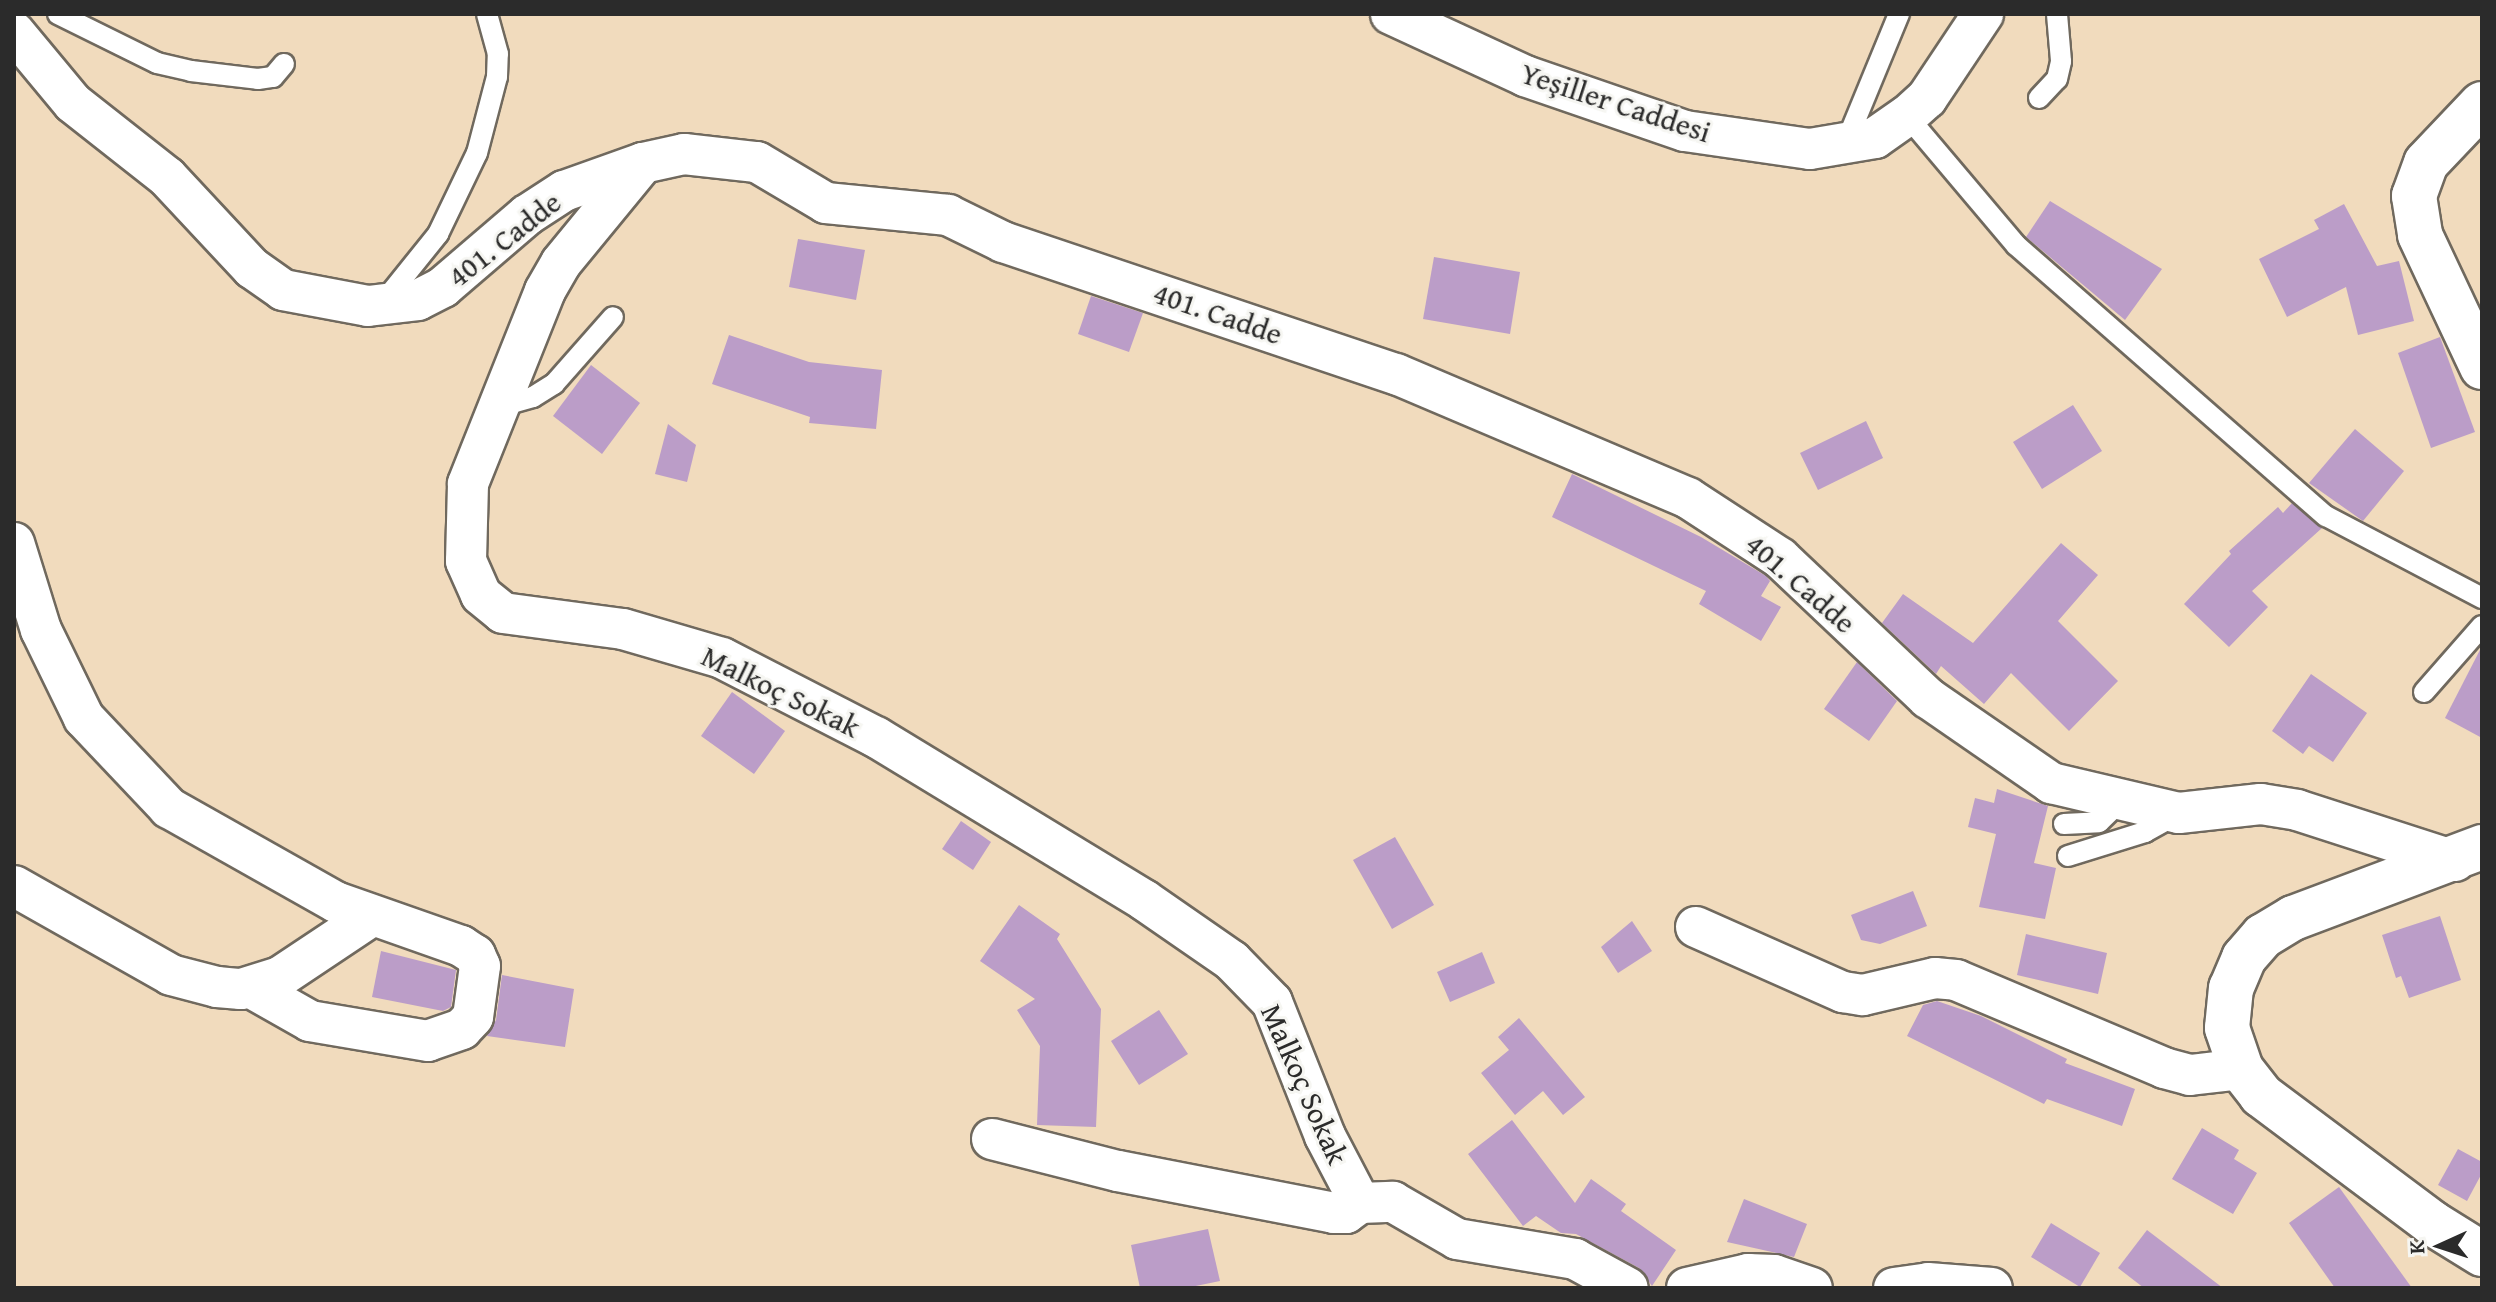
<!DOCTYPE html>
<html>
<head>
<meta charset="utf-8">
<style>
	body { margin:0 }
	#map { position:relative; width:2496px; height:1302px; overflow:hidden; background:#f1dbbd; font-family:"Gentium Book Plus",serif }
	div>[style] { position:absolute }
	.building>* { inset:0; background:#bb9dc8 }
	.roads { filter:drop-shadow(2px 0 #70695e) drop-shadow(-2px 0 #70695e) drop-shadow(0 2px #70695e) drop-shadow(0 -2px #70695e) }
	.lane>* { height:20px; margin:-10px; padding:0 10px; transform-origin:10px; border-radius:10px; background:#fff }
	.street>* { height:40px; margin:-20px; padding:0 20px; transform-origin:20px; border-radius:20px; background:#fff }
	.secondary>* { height:44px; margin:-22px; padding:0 22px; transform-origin:22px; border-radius:22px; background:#fff }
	span { translate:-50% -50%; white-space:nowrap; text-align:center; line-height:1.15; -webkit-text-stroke:6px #f6f6f2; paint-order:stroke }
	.street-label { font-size:30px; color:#2b2b2b }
	.frame { position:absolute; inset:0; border:16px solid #2b2b2b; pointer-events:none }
	.north { position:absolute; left:2400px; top:1206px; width:80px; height:80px; -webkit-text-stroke:6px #f6f6f2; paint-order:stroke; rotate:267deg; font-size:22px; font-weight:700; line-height:32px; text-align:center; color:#2b2b2b }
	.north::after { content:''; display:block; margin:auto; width:28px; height:36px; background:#2b2b2b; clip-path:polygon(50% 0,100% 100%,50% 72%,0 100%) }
</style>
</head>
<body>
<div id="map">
	<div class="building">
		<i style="clip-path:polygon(2050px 201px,2162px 269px,2125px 320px,2026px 237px)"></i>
		<i style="clip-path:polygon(2344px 204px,2377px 266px,2399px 261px,2414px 321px,2358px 335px,2346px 287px,2287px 317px,2259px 259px,2319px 229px,2314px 220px)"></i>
		<i style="clip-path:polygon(798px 239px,865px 250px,856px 300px,789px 287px)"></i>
		<i style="clip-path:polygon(1434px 257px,1520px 272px,1510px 334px,1423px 319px)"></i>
		<i style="clip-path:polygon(1091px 296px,1143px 313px,1129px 352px,1078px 334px)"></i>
		<i style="clip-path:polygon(729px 335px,809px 362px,882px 370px,876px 429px,809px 423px,810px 417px,712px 384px)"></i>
		<i style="clip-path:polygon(2440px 337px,2475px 432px,2431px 448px,2398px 353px)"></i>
		<i style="clip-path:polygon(591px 365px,640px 403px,602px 454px,553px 416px)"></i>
		<i style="clip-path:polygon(2073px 405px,2102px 451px,2042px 489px,2013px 442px)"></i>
		<i style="clip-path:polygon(1866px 421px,1883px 458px,1818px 490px,1800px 453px)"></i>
		<i style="clip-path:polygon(668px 424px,696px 445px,687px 482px,655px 474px)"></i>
		<i style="clip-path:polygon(2355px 429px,2404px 471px,2363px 521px,2309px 483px)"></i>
		<i style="clip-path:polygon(1572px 474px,1701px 537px,1766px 576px,1770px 581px,1761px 596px,1781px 607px,1761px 641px,1699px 604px,1706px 591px,1552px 517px)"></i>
		<i style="clip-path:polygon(2292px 503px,2322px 528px,2252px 591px,2268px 607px,2229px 647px,2184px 604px,2231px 554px,2229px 551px,2278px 507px,2283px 513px)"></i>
		<i style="clip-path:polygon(2061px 543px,2098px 575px,2058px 621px,2118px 681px,2069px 731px,2011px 673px,1984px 704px,1941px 666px,1936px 674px,1882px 623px,1903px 594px,1973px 643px)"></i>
		<i style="clip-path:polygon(2482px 646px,2482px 738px,2445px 718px)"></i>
		<i style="clip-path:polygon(1857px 662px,1897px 701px,1869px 741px,1824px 709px)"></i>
		<i style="clip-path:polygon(2311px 674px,2367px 713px,2333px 762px,2309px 746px,2303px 754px,2272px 731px)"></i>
		<i style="clip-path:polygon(732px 692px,785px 731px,754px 774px,701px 736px)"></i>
		<i style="clip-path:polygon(1997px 789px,2048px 806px,2034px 863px,2056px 868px,2045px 919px,1979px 907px,1996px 834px,1968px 827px,1975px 798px,1994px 803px)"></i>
		<i style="clip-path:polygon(961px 821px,991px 842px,973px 870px,942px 849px)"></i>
		<i style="clip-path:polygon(1395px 837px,1434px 905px,1392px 929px,1353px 860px)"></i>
		<i style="clip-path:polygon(1913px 891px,1927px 926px,1880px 944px,1861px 940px,1851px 915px)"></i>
		<i style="clip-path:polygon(1019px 905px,1060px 934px,1057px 939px,1101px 1009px,1096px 1127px,1037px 1125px,1040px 1046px,1017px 1010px,1035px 999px,980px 961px)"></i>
		<i style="clip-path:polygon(2440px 916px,2461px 980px,2409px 998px,2401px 976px,2396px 978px,2382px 935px)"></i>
		<i style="clip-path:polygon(1632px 921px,1652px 951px,1618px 973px,1601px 947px)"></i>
		<i style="clip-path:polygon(2026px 934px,2107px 953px,2098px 994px,2017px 975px)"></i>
		<i style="clip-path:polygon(381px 951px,456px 970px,451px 1007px,443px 1011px,372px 997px)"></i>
		<i style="clip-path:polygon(1482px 952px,1495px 983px,1450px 1002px,1437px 972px)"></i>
		<i style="clip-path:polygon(502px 975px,574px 989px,565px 1047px,487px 1036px,496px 1020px)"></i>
		<i style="clip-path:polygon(1937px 1001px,1981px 1016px,2067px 1059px,2065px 1063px,2135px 1089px,2122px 1126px,2047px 1099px,2044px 1104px,1907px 1036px,1923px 1005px)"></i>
		<i style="clip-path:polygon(1159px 1010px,1188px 1054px,1139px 1085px,1111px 1041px)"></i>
		<i style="clip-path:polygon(1519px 1018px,1585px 1097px,1563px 1115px,1543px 1091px,1515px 1115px,1481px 1073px,1509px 1050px,1498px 1037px)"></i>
		<i style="clip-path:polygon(1512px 1120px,1575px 1203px,1591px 1179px,1626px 1204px,1621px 1211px,1676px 1250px,1652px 1286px,1639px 1268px,1576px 1234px,1561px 1233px,1536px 1216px,1523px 1226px,1468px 1154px)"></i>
		<i style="clip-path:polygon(2202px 1128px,2239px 1150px,2234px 1159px,2257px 1173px,2233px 1214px,2172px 1179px)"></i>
		<i style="clip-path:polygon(2458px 1149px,2482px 1162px,2482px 1173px,2467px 1201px,2438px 1185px)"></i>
		<i style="clip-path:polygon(2339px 1187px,2412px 1288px,2335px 1288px,2289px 1223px)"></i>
		<i style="clip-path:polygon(1744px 1199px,1807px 1224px,1794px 1257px,1727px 1242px)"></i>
		<i style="clip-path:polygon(2051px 1223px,2100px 1253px,2080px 1287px,2031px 1257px)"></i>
		<i style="clip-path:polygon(1208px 1229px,1220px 1281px,1186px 1288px,1140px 1288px,1131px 1245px)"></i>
		<i style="clip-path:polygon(2147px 1230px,2223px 1288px,2144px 1288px,2118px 1268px)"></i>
	</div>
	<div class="roads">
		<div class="lane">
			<i style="left:58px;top:14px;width:110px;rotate:26.3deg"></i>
			<i style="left:157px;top:63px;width:35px;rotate:13deg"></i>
			<i style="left:191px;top:71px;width:67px;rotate:6.8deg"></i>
			<i style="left:258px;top:79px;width:15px;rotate:-8deg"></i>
			<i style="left:273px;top:77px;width:17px;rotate:-50deg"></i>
			<i style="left:2039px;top:98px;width:26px;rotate:-47deg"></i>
			<i style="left:2057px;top:79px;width:18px;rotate:-77deg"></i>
			<i style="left:2061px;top:61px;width:47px;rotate:-94.9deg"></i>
			<i style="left:1907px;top:116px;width:169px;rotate:49.8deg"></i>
			<i style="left:2016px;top:245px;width:412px;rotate:41.2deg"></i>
			<i style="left:2326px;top:516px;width:176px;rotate:27.7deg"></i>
			<i style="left:1845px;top:145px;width:142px;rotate:-67.6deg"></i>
			<i style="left:385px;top:300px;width:85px;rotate:-51.2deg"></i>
			<i style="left:438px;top:234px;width:90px;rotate:-64.3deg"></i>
			<i style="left:477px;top:153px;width:79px;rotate:-75.3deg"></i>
			<i style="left:497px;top:77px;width:23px;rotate:-88deg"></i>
			<i style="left:498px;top:54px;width:41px;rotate:-105.4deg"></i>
			<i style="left:498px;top:407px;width:36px;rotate:-16deg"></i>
			<i style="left:533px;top:397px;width:25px;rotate:-32deg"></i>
			<i style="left:554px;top:384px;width:89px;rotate:-48.6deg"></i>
			<i style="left:2424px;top:692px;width:88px;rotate:-48.7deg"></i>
			<i style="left:2064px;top:824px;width:35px;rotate:-3deg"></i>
			<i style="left:2099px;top:822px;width:29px;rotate:-44deg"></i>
			<i style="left:2068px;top:856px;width:81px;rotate:-17.3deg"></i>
			<i style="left:2145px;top:832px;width:35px;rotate:-29deg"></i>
		</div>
		<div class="street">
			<i style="left:1391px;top:14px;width:148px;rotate:24.8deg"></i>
			<i style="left:1525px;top:76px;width:169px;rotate:19deg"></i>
			<i style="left:1685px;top:131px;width:126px;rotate:8.2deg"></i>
			<i style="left:1810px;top:149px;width:66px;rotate:-9.6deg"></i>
			<i style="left:1875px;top:138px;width:39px;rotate:-35deg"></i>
			<i style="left:1907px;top:116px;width:27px;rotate:-42deg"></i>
			<i style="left:1927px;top:98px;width:101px;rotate:-56.3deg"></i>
			<i style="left:14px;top:32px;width:92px;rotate:50.3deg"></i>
			<i style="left:73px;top:103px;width:120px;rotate:38.2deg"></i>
			<i style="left:167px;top:177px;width:125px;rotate:47deg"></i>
			<i style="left:252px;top:268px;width:38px;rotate:35deg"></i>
			<i style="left:283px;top:290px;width:86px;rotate:10.7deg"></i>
			<i style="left:368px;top:306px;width:50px;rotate:-6.8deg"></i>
			<i style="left:418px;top:300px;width:28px;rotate:-27deg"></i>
			<i style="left:443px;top:287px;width:111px;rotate:-40.6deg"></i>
			<i style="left:527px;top:215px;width:44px;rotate:-33deg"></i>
			<i style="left:564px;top:191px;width:84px;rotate:-19.5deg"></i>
			<i style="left:643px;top:163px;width:42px;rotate:-12.4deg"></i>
			<i style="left:684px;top:154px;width:73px;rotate:6.3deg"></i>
			<i style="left:757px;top:162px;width:80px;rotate:30.7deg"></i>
			<i style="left:826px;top:203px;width:123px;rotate:5.6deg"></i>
			<i style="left:948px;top:215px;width:61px;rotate:26.1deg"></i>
			<i style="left:1003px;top:242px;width:415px;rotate:18.6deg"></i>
			<i style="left:1396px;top:374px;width:317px;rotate:23deg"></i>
			<i style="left:1688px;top:498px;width:110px;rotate:33.1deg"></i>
			<i style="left:1780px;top:558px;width:204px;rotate:43.4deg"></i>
			<i style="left:1928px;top:698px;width:150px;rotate:34.6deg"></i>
			<i style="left:2051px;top:783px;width:131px;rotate:13.2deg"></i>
			<i style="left:2179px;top:813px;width:82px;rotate:-6.3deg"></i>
			<i style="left:2261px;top:804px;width:36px;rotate:9deg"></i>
			<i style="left:2297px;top:810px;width:166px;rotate:17.9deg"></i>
			<i style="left:643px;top:163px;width:129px;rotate:129.4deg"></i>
			<i style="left:561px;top:263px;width:32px;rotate:120deg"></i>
			<i style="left:545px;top:291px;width:208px;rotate:111.8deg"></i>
			<i style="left:468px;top:484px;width:77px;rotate:91.5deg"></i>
			<i style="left:466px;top:561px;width:37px;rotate:66deg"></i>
			<i style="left:481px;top:595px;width:28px;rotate:39deg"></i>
			<i style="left:503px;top:613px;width:121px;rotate:7.6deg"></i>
			<i style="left:623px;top:629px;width:103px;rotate:16.3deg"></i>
			<i style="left:722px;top:658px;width:173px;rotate:27.2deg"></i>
			<i style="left:876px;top:737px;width:314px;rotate:31.3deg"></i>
			<i style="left:1144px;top:900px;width:107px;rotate:34.7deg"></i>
			<i style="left:1232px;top:961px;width:57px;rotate:45.7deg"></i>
			<i style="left:1272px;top:1002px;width:144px;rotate:68.4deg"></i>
			<i style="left:1325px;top:1136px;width:76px;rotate:62.4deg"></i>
			<i style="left:14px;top:543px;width:91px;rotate:72.8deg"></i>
			<i style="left:41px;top:630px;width:98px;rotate:64deg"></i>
			<i style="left:84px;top:718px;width:124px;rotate:46.6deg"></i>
			<i style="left:169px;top:808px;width:192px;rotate:29.4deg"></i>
			<i style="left:336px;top:902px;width:133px;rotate:19.4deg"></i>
			<i style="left:461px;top:946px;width:17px;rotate:33deg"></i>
			<i style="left:475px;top:955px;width:12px;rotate:66deg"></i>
			<i style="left:480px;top:966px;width:51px;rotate:97.8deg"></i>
			<i style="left:473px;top:1017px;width:16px;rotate:133deg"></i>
			<i style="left:462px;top:1029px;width:36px;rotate:161deg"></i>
			<i style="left:428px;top:1041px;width:120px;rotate:-170.4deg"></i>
			<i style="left:310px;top:1021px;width:69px;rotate:-150.5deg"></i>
			<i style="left:14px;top:886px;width:180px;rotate:29.5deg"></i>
			<i style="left:171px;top:975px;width:48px;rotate:14.6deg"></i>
			<i style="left:217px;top:987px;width:24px;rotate:5deg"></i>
			<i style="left:241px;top:989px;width:41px;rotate:-17.1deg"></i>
			<i style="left:280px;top:977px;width:108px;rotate:-33.7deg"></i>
			<i style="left:1696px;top:927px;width:161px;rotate:23.9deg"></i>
			<i style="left:1843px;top:992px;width:20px;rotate:9deg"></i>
			<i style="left:1863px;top:995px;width:74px;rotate:-13.3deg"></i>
			<i style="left:1935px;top:978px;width:21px;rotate:5deg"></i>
			<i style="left:1956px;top:980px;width:226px;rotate:22.9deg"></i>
			<i style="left:2164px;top:1068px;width:27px;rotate:15deg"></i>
			<i style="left:2190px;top:1075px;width:51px;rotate:-6.7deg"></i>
			<i style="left:992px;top:1139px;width:130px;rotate:14.3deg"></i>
			<i style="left:1118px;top:1171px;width:220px;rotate:11deg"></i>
			<i style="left:1334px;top:1213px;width:12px"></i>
			<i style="left:1346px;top:1213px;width:17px;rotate:-36deg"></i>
			<i style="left:1360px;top:1203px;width:33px;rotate:-2deg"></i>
			<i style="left:1393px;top:1202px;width:74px;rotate:30deg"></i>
			<i style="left:1457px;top:1239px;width:120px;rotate:9.6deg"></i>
			<i style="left:1575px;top:1259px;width:60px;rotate:28.7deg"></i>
			<i style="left:1687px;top:1288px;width:63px;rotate:-12.9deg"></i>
			<i style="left:1748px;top:1274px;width:26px;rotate:2deg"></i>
			<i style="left:1774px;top:1275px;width:40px;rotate:18.9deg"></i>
			<i style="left:1894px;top:1288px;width:34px;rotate:-8deg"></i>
			<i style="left:1928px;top:1283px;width:64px;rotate:4.5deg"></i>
		</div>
		<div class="secondary">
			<i style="left:2482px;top:104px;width:81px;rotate:133.5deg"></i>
			<i style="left:2426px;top:163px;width:35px;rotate:110deg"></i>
			<i style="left:2414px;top:196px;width:39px;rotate:81deg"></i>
			<i style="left:2420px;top:235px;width:146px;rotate:64.8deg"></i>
			<i style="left:2482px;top:847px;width:202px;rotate:159.4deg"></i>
			<i style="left:2293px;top:918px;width:35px;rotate:149deg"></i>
			<i style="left:2263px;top:936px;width:29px;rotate:131deg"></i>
			<i style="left:2244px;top:958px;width:33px;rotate:113deg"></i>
			<i style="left:2231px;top:988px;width:40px;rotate:95.7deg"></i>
			<i style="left:2227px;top:1028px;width:43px;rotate:71.1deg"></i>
			<i style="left:2241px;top:1069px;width:33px;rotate:52deg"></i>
			<i style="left:2261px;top:1095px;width:214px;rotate:36.8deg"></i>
			<i style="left:2432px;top:1223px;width:59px;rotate:31.8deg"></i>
		</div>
	</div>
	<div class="street-label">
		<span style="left:1616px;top:102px;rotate:18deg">Yeşiller Caddesi</span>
		<span style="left:504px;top:239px;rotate:-38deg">401. Cadde</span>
		<span style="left:1218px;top:313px;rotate:19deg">401. Cadde</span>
		<span style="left:1801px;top:583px;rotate:41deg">401. Cadde</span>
		<span style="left:781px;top:691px;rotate:26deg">Malkoç Sokak</span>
		<span style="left:1305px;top:1084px;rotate:66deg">Malkoç Sokak</span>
	</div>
	<div class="frame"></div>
	<div class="north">K</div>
</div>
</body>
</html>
